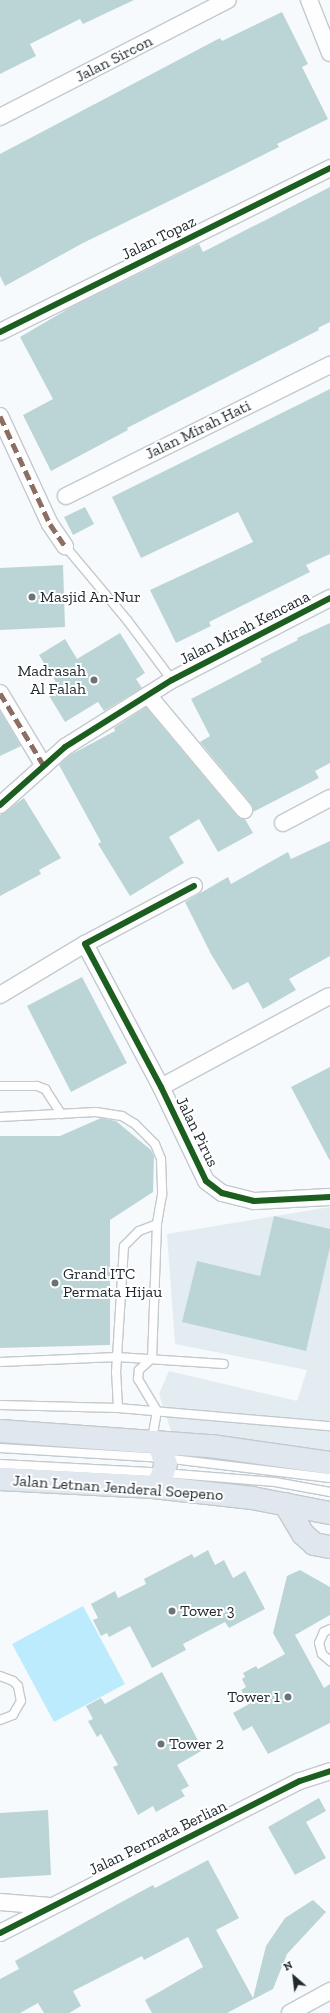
<!DOCTYPE html>
<html>
<head>
<meta charset="utf-8">
<style>
	body { margin:0 }
	#map { position:relative; width:330px; height:2013px; overflow:hidden; background:#f7fafc; font-family:"Zilla Slab",serif }
	div>[style] { position:absolute }
	.built>* { inset:0; background:#e3ecf0 }
	.green>* { inset:0; background:#bbebfd }
	.building>* { inset:0; background:#bbd5d7 }
	.roads { filter:drop-shadow(1px 0 #c3cacd) drop-shadow(-1px 0 #c3cacd) drop-shadow(0 1px #c3cacd) drop-shadow(0 -1px #c3cacd) }
	.service>* { height:8px; margin:-4px; padding:0 4px; transform-origin:4px; border-radius:4px; background:#fefeff }
	.minor>* { height:16px; margin:-8px; padding:0 8px; transform-origin:8px; border-radius:8px; background:#fefeff }
	.primary>* { height:22px; margin:-11px; padding:0 11px; transform-origin:11px; border-radius:11px; background:#e0e7ee }
	.quiet>* { height:5px; margin-top:-2.5px; transform-origin:0; background:repeating-linear-gradient(90deg,#8d6e63 0 10px,transparent 0 15px) }
	.cycleway>* { height:6px; margin:-3px; padding:0 3px; transform-origin:3px; border-radius:3px; background:#1b5e20 }
	.dots>* { width:11px; height:11px; translate:-50% -50%; box-sizing:border-box; border:2px solid #fff; border-radius:50% }
	span { translate:-50% -50%; white-space:nowrap; text-align:center; line-height:1.15; -webkit-text-stroke:4px #fff; paint-order:stroke }
	.street-label { font-size:16px; color:#212b2f }
	.poi-label { font-size:16px; color:#212b2f }
	.left { translate:0 -50%; text-align:left }
	.right { translate:-100% -50%; text-align:right }
	.north { position:absolute; left:274px; top:1957px; width:40px; height:40px; -webkit-text-stroke:3px #fff; paint-order:stroke; rotate:332deg; font-size:11px; font-weight:700; line-height:16px; text-align:center; color:#212b2f }
	.north::after { content:''; display:block; margin:auto; width:14px; height:18px; background:#212b2f; clip-path:polygon(50% 0,100% 100%,50% 72%,0 100%) }
</style>
</head>
<body>
<div id="map">
	<div class="built">
		<i style="clip-path:polygon(330px 1207px,330px 1456px,173px 1437px,159px 1394px,169px 1371px,297px 1401px,307px 1370px,175px 1344px,167px 1234px)"></i>
	</div>
	<div class="green">
		<i style="clip-path:polygon(83px 1606px,125px 1684px,54px 1722px,12px 1644px)"></i>
	</div>
	<div class="building">
		<i style="clip-path:polygon(0 0,134px 0,83px 24px,80px 19px,30px 44px,36px 56px,0 74px)"></i>
		<i style="clip-path:polygon(282px 12px,308px 64px,302px 67px,328px 119px,277px 144px,279px 147px,233px 170px,83px 243px,5px 286px,0 276px,0 154px,220px 38px,222px 41px)"></i>
		<i style="clip-path:polygon(330px 187px,330px 322px,318px 328px,319px 330px,127px 428px,128px 430px,51px 471px,23px 415px,53px 399px,20px 337px,73px 306px,199px 244px,203px 252px)"></i>
		<i style="clip-path:polygon(330px 389px,330px 554px,306px 565px,310px 572px,209px 622px,211px 626px,176px 643px,150px 590px,253px 542px,238px 512px,141px 558px,112px 497px)"></i>
		<i style="clip-path:polygon(85px 507px,94px 524px,73px 535px,64px 517px)"></i>
		<i style="clip-path:polygon(63px 565px,65px 627px,0 630px,0 568px)"></i>
		<i style="clip-path:polygon(330px 623px,330px 763px,315px 771px,319px 778px,253px 812px,251px 804px,200px 742px,210px 736px,191px 699px,262px 662px,260px 659px,298px 640px,297px 638px)"></i>
		<i style="clip-path:polygon(120px 633px,145px 673px,136px 679px,142px 688px,104px 711px,98px 702px,65px 722px,48px 694px,59px 687px,39px 655px,65px 639px,77px 659px)"></i>
		<i style="clip-path:polygon(146px 707px,237px 816px,245px 819px,253px 833px,218px 852px,199px 819px,169px 837px,184px 863px,130px 896px,98px 844px,101px 842px,59px 765px,70px 755px,115px 731px,114px 728px)"></i>
		<i style="clip-path:polygon(0 711px,21px 746px,0 756px)"></i>
		<i style="clip-path:polygon(24px 798px,61px 858px,39px 870px,41px 874px,0 896px,0 815px)"></i>
		<i style="clip-path:polygon(330px 841px,330px 956px,289px 979px,296px 990px,263px 1009px,248px 982px,233px 990px,211px 954px,185px 902px,228px 877px,231px 884px,288px 852px,291px 859px)"></i>
		<i style="clip-path:polygon(82px 977px,127px 1063px,71px 1092px,27px 1006px)"></i>
		<i style="clip-path:polygon(330px 1067px,330px 1161px,291px 1087px)"></i>
		<i style="clip-path:polygon(101px 1118px,116px 1121px,151px 1150px,154px 1156px,153px 1192px,110px 1220px,110px 1345px,0 1348px,0 1136px,60px 1136px)"></i>
		<i style="clip-path:polygon(274px 1216px,330px 1229px,330px 1247px,306px 1351px,182px 1322px,197px 1261px,260px 1276px)"></i>
		<i style="clip-path:polygon(208px 1550px,215px 1565px,224px 1560px,233px 1578px,245px 1571px,265px 1609px,229px 1628px,225px 1622px,183px 1644px,186px 1650px,152px 1668px,130px 1626px,109px 1637px,107px 1633px,101px 1636px,93px 1620px,98px 1618px,91px 1604px,115px 1591px,118px 1598px,146px 1584px,144px 1579px,192px 1554px,194px 1558px)"></i>
		<i style="clip-path:polygon(300px 1570px,330px 1587px,330px 1615px,295px 1635px,324px 1688px,330px 1684px,330px 1723px,268px 1754px,252px 1726px,243px 1731px,233px 1713px,249px 1704px,241px 1690px,246px 1687px,242px 1679px,245px 1677px,243px 1673px,256px 1666px,258px 1669px,285px 1654px,273px 1633px,287px 1576px)"></i>
		<i style="clip-path:polygon(162px 1672px,203px 1750px,177px 1765px,189px 1786px,181px 1790px,185px 1796px,156px 1812px,153px 1806px,138px 1815px,113px 1767px,118px 1765px,101px 1734px,97px 1737px,88px 1721px,93px 1719px,86px 1706px,101px 1698px,105px 1704px)"></i>
		<i style="clip-path:polygon(319px 1798px,326px 1811px,306px 1822px,326px 1858px,295px 1875px,268px 1827px)"></i>
		<i style="clip-path:polygon(48px 1810px,51px 1875px,0 1878px,0 1813px)"></i>
		<i style="clip-path:polygon(208px 1860px,239px 1918px,216px 1930px,253px 1998px,266px 1946px,285px 1918px,313px 1900px,326px 1912px,287px 1954px,273px 1989px,227px 2013px,152px 2013px,145px 2000px,203px 1967px,188px 1937px,144px 1960px,142px 1956px,73px 1991px,81px 2006px,69px 2013px,44px 2013px,38px 2003px,20px 2013px,0 2013px,0 1979px,19px 1969px,15px 1961px,116px 1905px,153px 1885px,155px 1888px)"></i>
	</div>
	<div class="roads">
		<div class="service">
			<i style="left:65px;top:546px;width:97px;rotate:50deg"></i>
			<i style="left:127px;top:620px;width:75px;rotate:53.1deg"></i>
			<i style="left:0;top:1086px;width:37px"></i>
			<i style="left:37px;top:1086px;width:9px;rotate:21deg"></i>
			<i style="left:45px;top:1089px;width:30px;rotate:57deg"></i>
			<i style="left:0;top:1117px;width:96px;rotate:-3deg"></i>
			<i style="left:96px;top:1112px;width:26px;rotate:9deg"></i>
			<i style="left:122px;top:1116px;width:15px;rotate:32deg"></i>
			<i style="left:135px;top:1124px;width:28px;rotate:45deg"></i>
			<i style="left:155px;top:1144px;width:16px;rotate:68deg"></i>
			<i style="left:161px;top:1159px;width:36px;rotate:88deg"></i>
			<i style="left:162px;top:1195px;width:29px;rotate:100deg"></i>
			<i style="left:157px;top:1224px;width:134px;rotate:92.1deg"></i>
			<i style="left:152px;top:1358px;width:18px;rotate:137deg"></i>
			<i style="left:139px;top:1370px;width:9px;rotate:96deg"></i>
			<i style="left:138px;top:1379px;width:37px;rotate:59deg"></i>
			<i style="left:157px;top:1411px;width:29px;rotate:100deg"></i>
			<i style="left:0;top:1362px;width:117px;rotate:-2.4deg"></i>
			<i style="left:117px;top:1357px;width:107px;rotate:3.7deg"></i>
			<i style="left:0;top:1405px;width:118px;rotate:1.5deg"></i>
			<i style="left:118px;top:1408px;width:213px;rotate:4.9deg"></i>
			<i style="left:118px;top:1408px;width:35px;rotate:-93deg"></i>
			<i style="left:116px;top:1373px;width:127px;rotate:-86.4deg"></i>
			<i style="left:124px;top:1246px;width:21px;rotate:-45deg"></i>
			<i style="left:139px;top:1231px;width:19px;rotate:-21deg"></i>
			<i style="left:0;top:1448px;width:164px;rotate:3.5deg"></i>
			<i style="left:164px;top:1458px;width:167px;rotate:6.9deg"></i>
			<i style="left:0;top:1464px;width:164px;rotate:3.1deg"></i>
			<i style="left:164px;top:1473px;width:111px;rotate:4.6deg"></i>
			<i style="left:275px;top:1482px;width:56px;rotate:10.3deg"></i>
			<i style="left:330px;top:1629px;width:7px;rotate:153deg"></i>
			<i style="left:324px;top:1632px;width:12px;rotate:114deg"></i>
			<i style="left:319px;top:1643px;width:11px;rotate:75deg"></i>
			<i style="left:322px;top:1654px;width:11px;rotate:41deg"></i>
			<i style="left:0;top:1676px;width:14px;rotate:21deg"></i>
			<i style="left:13px;top:1681px;width:7px;rotate:45deg"></i>
			<i style="left:18px;top:1686px;width:15px;rotate:79deg"></i>
			<i style="left:21px;top:1701px;width:16px;rotate:120deg"></i>
			<i style="left:13px;top:1715px;width:14px;rotate:159deg"></i>
		</div>
		<div class="minor">
			<i style="left:309px;top:0;width:57px;rotate:68.4deg"></i>
			<i style="left:0;top:117px;width:256px;rotate:-27.2deg"></i>
			<i style="left:0;top:332px;width:369px;rotate:-26.4deg"></i>
			<i style="left:0;top:416px;width:119px;rotate:65.2deg"></i>
			<i style="left:50px;top:524px;width:27px;rotate:56deg"></i>
			<i style="left:66px;top:496px;width:295px;rotate:-26.4deg"></i>
			<i style="left:0;top:693px;width:85px;rotate:58.9deg"></i>
			<i style="left:148px;top:695px;width:150px;rotate:50.1deg"></i>
			<i style="left:0;top:805px;width:87px;rotate:-41.7deg"></i>
			<i style="left:65px;top:747px;width:126px;rotate:-32.1deg"></i>
			<i style="left:172px;top:680px;width:178px;rotate:-27.4deg"></i>
			<i style="left:283px;top:823px;width:53px;rotate:-28deg"></i>
			<i style="left:194px;top:886px;width:123px;rotate:152deg"></i>
			<i style="left:85px;top:944px;width:162px;rotate:62deg"></i>
			<i style="left:161px;top:1087px;width:104px;rotate:64.4deg"></i>
			<i style="left:206px;top:1181px;width:20px;rotate:37deg"></i>
			<i style="left:222px;top:1193px;width:33px;rotate:14deg"></i>
			<i style="left:254px;top:1201px;width:76px;rotate:-3deg"></i>
			<i style="left:0;top:995px;width:99px;rotate:-31deg"></i>
			<i style="left:161px;top:1087px;width:191px;rotate:-28.4deg"></i>
			<i style="left:0;top:1902px;width:50px;rotate:4.6deg"></i>
			<i style="left:0;top:1933px;width:336px;rotate:-26.9deg"></i>
			<i style="left:300px;top:1781px;width:32px;rotate:-18deg"></i>
			<i style="left:290px;top:2013px;width:46px;rotate:-28.8deg"></i>
		</div>
		<div class="primary">
			<i style="left:0;top:1431px;width:212px;rotate:4.1deg"></i>
			<i style="left:211px;top:1446px;width:120px;rotate:8.1deg"></i>
			<i style="left:0;top:1479px;width:153px;rotate:3deg"></i>
			<i style="left:153px;top:1487px;width:100px;rotate:6.3deg"></i>
			<i style="left:252px;top:1498px;width:79px;rotate:10.9deg"></i>
			<i style="left:153px;top:1487px;width:9px;rotate:-41deg"></i>
			<i style="left:160px;top:1481px;width:18px;rotate:-71deg"></i>
			<i style="left:166px;top:1464px;width:23px;rotate:-110deg"></i>
			<i style="left:285px;top:1504px;width:35px;rotate:59deg"></i>
			<i style="left:303px;top:1534px;width:15px;rotate:42deg"></i>
			<i style="left:314px;top:1544px;width:16px;rotate:11deg"></i>
		</div>
	</div>
	<div class="quiet">
		<i style="left:0;top:416px;width:119px;rotate:65.2deg"></i>
		<i style="left:50px;top:524px;width:27px;rotate:56deg"></i>
		<i style="left:0;top:693px;width:85px;rotate:58.9deg"></i>
	</div>
	<div class="cycleway">
		<i style="left:0;top:332px;width:369px;rotate:-26.4deg"></i>
		<i style="left:0;top:805px;width:87px;rotate:-41.7deg"></i>
		<i style="left:65px;top:747px;width:126px;rotate:-32.1deg"></i>
		<i style="left:172px;top:680px;width:178px;rotate:-27.4deg"></i>
		<i style="left:194px;top:886px;width:123px;rotate:152deg"></i>
		<i style="left:85px;top:944px;width:162px;rotate:62deg"></i>
		<i style="left:161px;top:1087px;width:104px;rotate:64.4deg"></i>
		<i style="left:206px;top:1181px;width:20px;rotate:37deg"></i>
		<i style="left:222px;top:1193px;width:33px;rotate:14deg"></i>
		<i style="left:254px;top:1201px;width:76px;rotate:-3deg"></i>
		<i style="left:0;top:1933px;width:336px;rotate:-26.9deg"></i>
		<i style="left:300px;top:1781px;width:32px;rotate:-18deg"></i>
	</div>
	<div class="dots">
		<i style="left:32px;top:597px;background:#6c7377"></i>
		<i style="left:94px;top:680px;background:#6c7377"></i>
		<i style="left:55px;top:1283px;background:#6c7377"></i>
		<i style="left:172px;top:1611px;background:#6c7377"></i>
		<i style="left:288px;top:1697px;background:#6c7377"></i>
		<i style="left:161px;top:1744px;background:#6c7377"></i>
	</div>
	<div class="street-label">
		<span style="left:114px;top:59px;rotate:-27deg">Jalan Sircon</span>
		<span style="left:159px;top:238px;rotate:-26deg">Jalan Topaz</span>
		<span style="left:198px;top:430px;rotate:-26deg">Jalan Mirah Hati</span>
		<span style="left:245px;top:628px;rotate:-27deg">Jalan Mirah Kencana</span>
		<span style="left:197px;top:1132px;rotate:64deg">Jalan Pirus</span>
		<span style="left:118px;top:1488px;rotate:4deg">Jalan Letnan Jenderal Soepeno</span>
		<span style="left:158px;top:1838px;rotate:-26deg">Jalan Permata Berlian</span>
	</div>
	<div class="poi-label">
		<span class="left" style="left:40px;top:597px">Masjid An-Nur</span>
		<span class="right" style="left:86px;top:680px">Madrasah<br>Al Falah</span>
		<span class="left" style="left:63px;top:1283px">Grand ITC<br>Permata Hijau</span>
		<span class="left" style="left:180px;top:1611px">Tower 3</span>
		<span class="right" style="left:280px;top:1697px">Tower 1</span>
		<span class="left" style="left:169px;top:1744px">Tower 2</span>
	</div>
	<div class="north">N</div>
</div>
</body>
</html>
